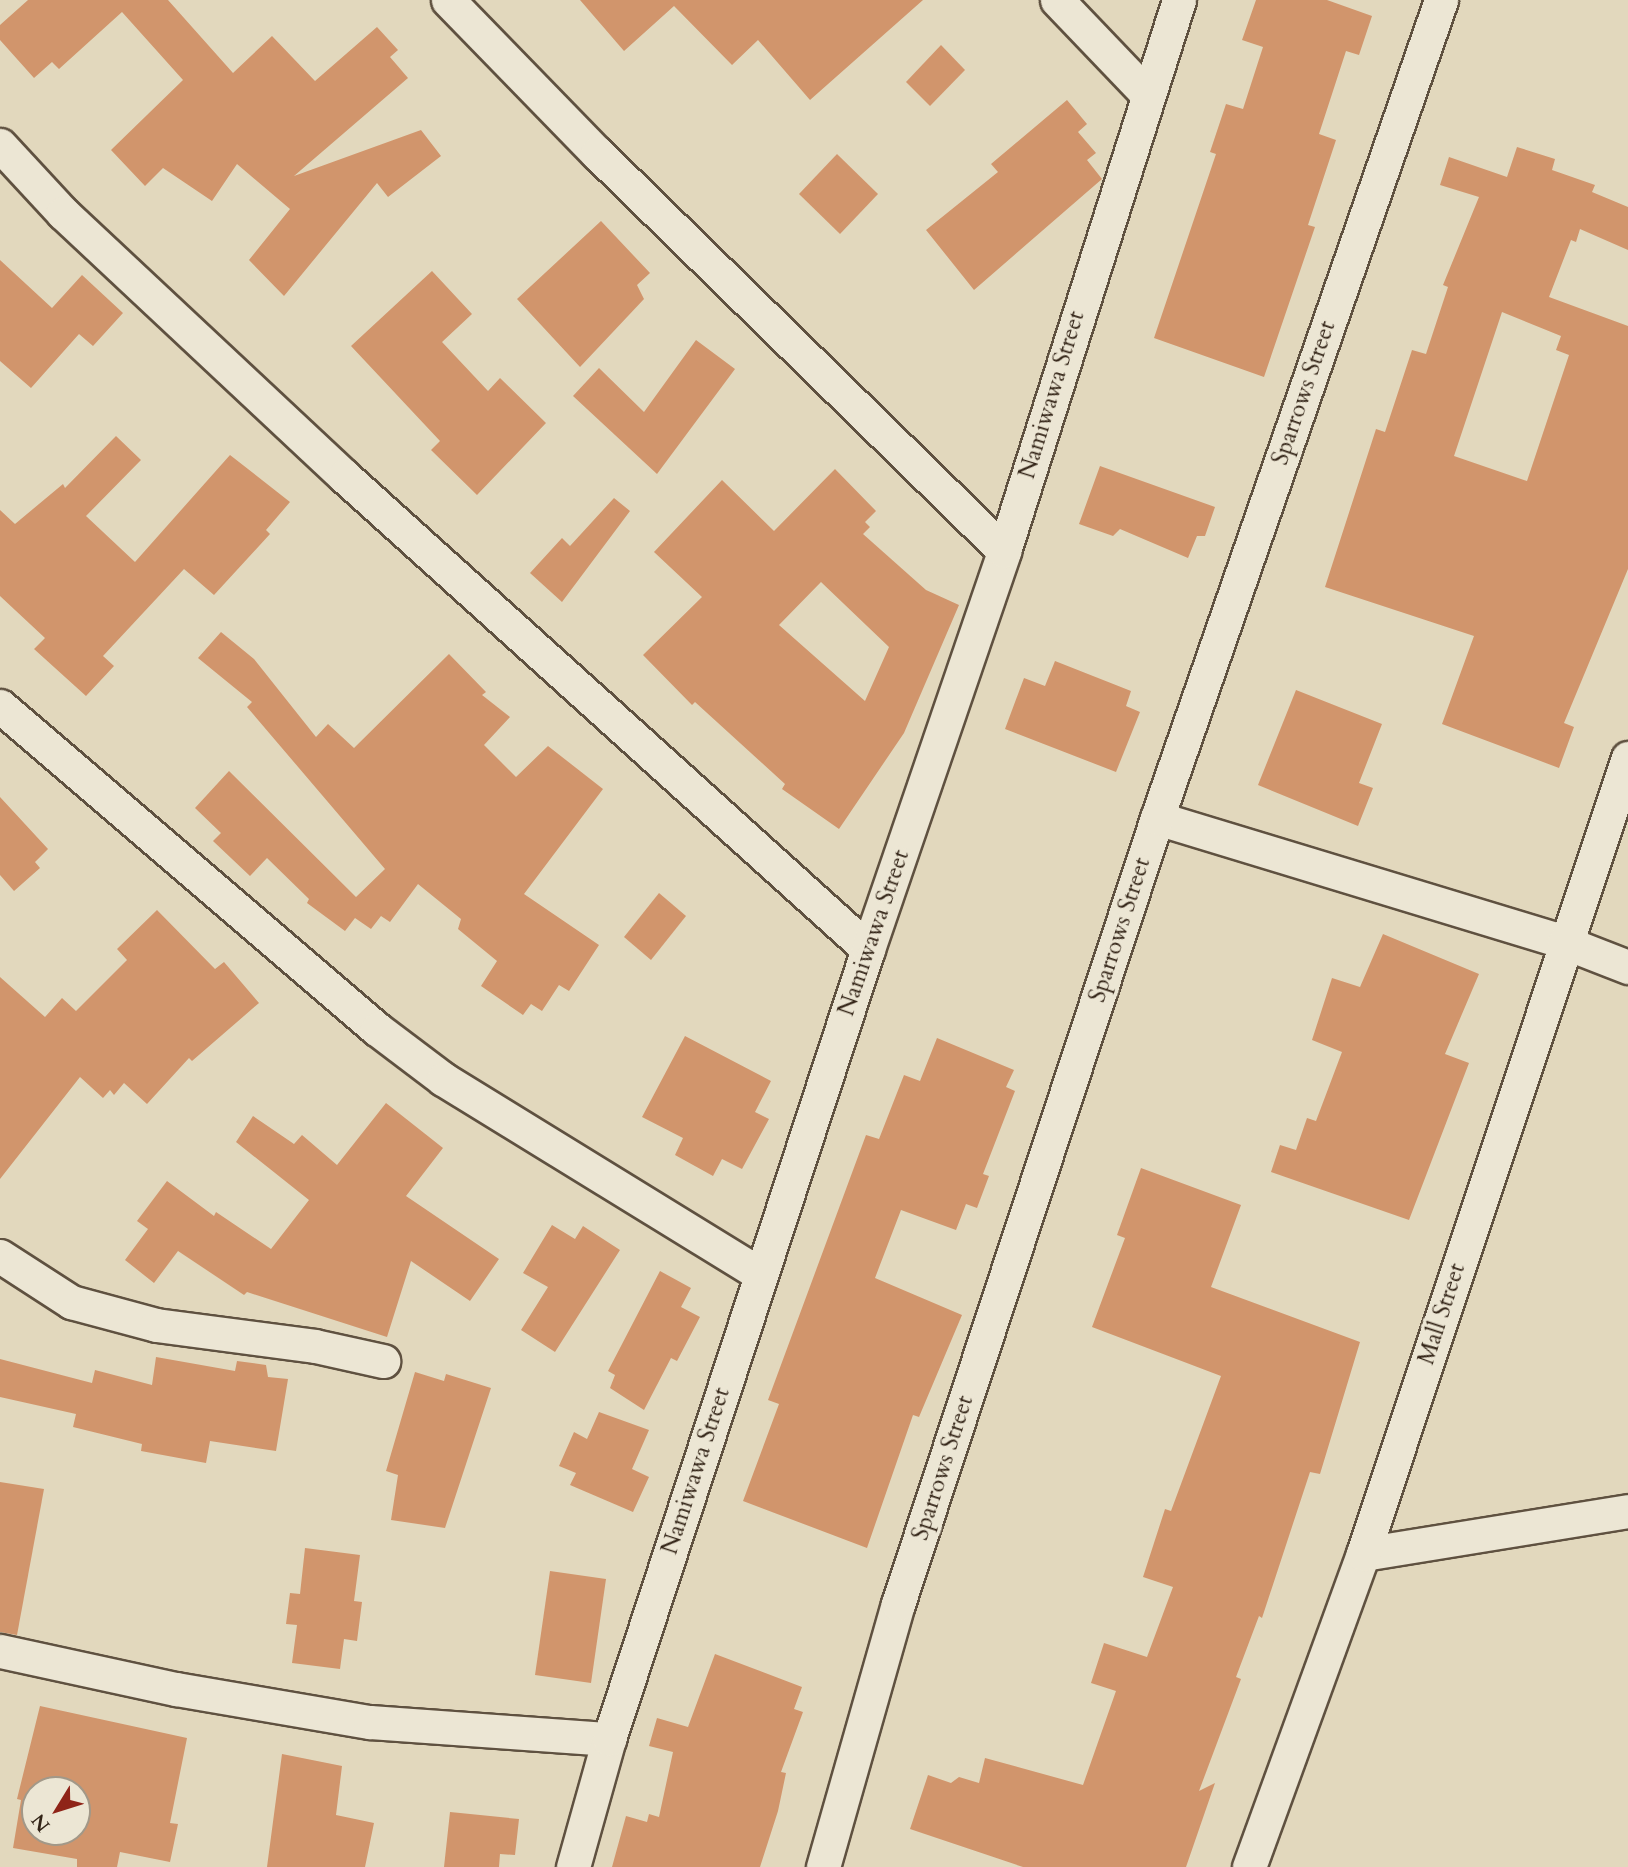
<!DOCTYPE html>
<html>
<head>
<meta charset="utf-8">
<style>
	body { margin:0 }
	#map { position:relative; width:1628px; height:1867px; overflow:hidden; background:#e2d8bd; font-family:Cardo,serif }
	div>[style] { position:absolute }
	.building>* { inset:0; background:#d1956c }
	.roads { filter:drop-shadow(2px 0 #5f5140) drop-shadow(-2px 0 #5f5140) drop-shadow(0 2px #5f5140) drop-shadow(0 -2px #5f5140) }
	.minor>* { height:33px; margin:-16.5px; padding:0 16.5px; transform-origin:16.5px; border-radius:16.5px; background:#ece6d4 }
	span { translate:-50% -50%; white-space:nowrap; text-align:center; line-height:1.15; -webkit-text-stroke:7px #ece6d4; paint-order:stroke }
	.street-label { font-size:23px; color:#332417 }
	.north { position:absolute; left:21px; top:1776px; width:70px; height:70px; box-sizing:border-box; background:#ece6d4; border:2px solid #a29888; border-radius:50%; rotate:232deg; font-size:19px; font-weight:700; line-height:28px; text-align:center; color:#332417 }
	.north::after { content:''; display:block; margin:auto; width:24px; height:32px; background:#8f2418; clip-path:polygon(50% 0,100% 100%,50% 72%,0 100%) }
</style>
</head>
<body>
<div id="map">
	<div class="building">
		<i style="clip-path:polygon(28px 0,168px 0,233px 73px,272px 36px,315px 81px,377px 27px,398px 50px,390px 57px,408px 78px,294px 176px,421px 130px,441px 156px,388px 197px,377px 183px,284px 296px,249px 260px,290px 209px,237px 164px,212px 201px,163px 168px,145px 186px,111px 150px,183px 80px,122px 12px,59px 69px,52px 62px,34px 78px,0 40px,0 25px)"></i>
		<i style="clip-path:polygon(580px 0,923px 0,810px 100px,758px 40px,732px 65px,674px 6px,624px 51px)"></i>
		<i style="clip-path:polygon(1256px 0,1327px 0,1372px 16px,1359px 55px,1346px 51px,1319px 134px,1336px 140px,1308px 225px,1315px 227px,1264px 377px,1154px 338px,1216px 154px,1210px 152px,1226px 104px,1243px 109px,1263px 47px,1242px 40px)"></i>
		<i style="clip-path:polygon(941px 45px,965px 70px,930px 106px,906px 82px)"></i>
		<i style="clip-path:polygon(1067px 100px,1087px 124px,1078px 132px,1096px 153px,1087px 160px,1102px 179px,974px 290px,926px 230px,998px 172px,991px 164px)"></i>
		<i style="clip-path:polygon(evenodd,1517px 147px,1555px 159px,1552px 170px,1595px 185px,1592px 192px,1628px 207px,1628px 250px,1580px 229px,1576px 242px,1571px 240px,1549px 297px,1628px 326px,1628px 569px,1564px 723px,1574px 727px,1559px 768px,1442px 724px,1474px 636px,1325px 587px,1376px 429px,1385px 432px,1412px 350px,1426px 354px,1448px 287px,1443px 285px,1479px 197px,1440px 185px,1449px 157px,1507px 177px,1517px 147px,1502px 312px,1561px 336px,1556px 350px,1569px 355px,1527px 481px,1454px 456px,1502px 312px)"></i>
		<i style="clip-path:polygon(837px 154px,878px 194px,840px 234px,799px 194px)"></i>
		<i style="clip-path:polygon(601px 221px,650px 273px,637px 285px,644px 299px,580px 367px,517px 299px)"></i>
		<i style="clip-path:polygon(0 260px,52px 308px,82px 275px,123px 313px,93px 346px,79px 334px,31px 388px,0 361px)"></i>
		<i style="clip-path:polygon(432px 271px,472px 314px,442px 342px,488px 391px,500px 378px,546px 423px,477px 495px,431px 450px,440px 441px,351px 346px)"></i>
		<i style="clip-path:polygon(696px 340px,735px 369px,657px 474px,573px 396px,599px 368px,644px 412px)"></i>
		<i style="clip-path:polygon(116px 436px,141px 460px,86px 516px,135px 562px,230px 455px,290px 502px,266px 530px,270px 534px,214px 595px,184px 569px,103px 656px,114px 666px,86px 696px,34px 649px,45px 638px,0 596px,0 510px,15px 524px,63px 484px,65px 488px)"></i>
		<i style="clip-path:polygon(1100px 466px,1215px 507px,1205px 536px,1197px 536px,1188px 558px,1120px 529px,1113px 536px,1079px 524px)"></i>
		<i style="clip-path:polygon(evenodd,835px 469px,876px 511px,865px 522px,870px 527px,863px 534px,926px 590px,959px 605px,904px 733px,839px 829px,782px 789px,785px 784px,695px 702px,692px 705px,643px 655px,702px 597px,654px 552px,722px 480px,774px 531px,835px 469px,821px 582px,889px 647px,865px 701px,779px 625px,821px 582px)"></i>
		<i style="clip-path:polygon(614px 498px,630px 511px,562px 602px,530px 573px,562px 538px,570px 546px)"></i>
		<i style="clip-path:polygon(221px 632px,254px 659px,316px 737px,328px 724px,354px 748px,449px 654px,486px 692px,482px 695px,510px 717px,484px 745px,516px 777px,548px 746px,603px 789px,524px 894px,599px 945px,569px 991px,559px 985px,542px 1011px,531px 1004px,523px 1015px,481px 986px,497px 961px,458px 929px,461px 919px,418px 884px,390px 922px,381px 916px,371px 929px,355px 918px,345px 931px,307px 903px,309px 899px,267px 858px,250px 876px,213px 841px,221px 833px,195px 808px,229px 771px,356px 897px,385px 869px,247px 707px,252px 702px,198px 658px)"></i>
		<i style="clip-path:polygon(1055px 661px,1131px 691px,1126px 706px,1140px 712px,1116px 772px,1005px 729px,1024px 678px,1045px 686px)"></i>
		<i style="clip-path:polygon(1296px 690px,1382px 724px,1359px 783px,1373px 788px,1358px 826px,1258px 785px)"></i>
		<i style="clip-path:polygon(0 797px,48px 849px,35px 862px,40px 868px,14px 891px,0 875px)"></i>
		<i style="clip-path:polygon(659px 893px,686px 916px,651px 960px,624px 937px)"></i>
		<i style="clip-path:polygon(157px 910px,215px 969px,224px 962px,259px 1003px,192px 1061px,189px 1058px,147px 1104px,124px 1083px,114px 1095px,110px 1090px,103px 1098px,80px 1077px,0 1179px,0 977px,45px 1017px,62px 998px,76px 1011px,127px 960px,117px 949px)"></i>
		<i style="clip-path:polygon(1383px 934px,1479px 974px,1445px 1054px,1469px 1063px,1409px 1220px,1271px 1172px,1280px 1145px,1296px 1150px,1307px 1118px,1316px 1121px,1342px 1052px,1312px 1040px,1332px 978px,1360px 987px)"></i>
		<i style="clip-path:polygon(685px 1036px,771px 1081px,755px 1112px,769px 1119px,742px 1169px,722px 1159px,713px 1176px,675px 1155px,683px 1138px,642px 1117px)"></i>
		<i style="clip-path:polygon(937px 1038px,1014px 1070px,1006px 1087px,1015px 1091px,983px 1174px,989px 1176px,977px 1208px,966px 1204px,956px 1230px,901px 1210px,875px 1278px,962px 1315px,919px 1417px,913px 1415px,867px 1548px,743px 1501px,779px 1404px,768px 1400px,866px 1135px,879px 1139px,904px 1075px,920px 1081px)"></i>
		<i style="clip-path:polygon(386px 1103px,443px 1148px,406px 1196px,499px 1259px,470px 1301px,411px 1261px,387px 1337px,247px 1292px,244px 1295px,178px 1251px,154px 1283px,125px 1260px,148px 1229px,137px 1221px,167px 1181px,214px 1216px,216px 1212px,271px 1249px,309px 1200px,236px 1142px,253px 1116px,294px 1144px,302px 1135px,337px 1165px)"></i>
		<i style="clip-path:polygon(1141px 1168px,1241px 1205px,1211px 1287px,1360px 1342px,1320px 1474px,1310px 1472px,1262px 1618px,1259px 1616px,1236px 1677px,1241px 1679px,1199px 1791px,1215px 1783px,1186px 1867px,1023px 1867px,910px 1829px,928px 1775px,951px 1783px,959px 1777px,979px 1783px,985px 1758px,1083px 1785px,1116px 1691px,1091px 1683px,1104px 1643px,1147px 1657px,1173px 1587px,1143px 1577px,1165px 1509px,1171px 1511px,1221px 1376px,1092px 1327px,1125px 1238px,1117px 1235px)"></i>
		<i style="clip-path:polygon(552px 1225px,575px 1239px,583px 1226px,620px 1250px,555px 1352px,521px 1330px,548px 1287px,523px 1273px)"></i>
		<i style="clip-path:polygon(660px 1271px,691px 1288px,681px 1307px,700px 1317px,677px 1361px,671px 1358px,644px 1410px,610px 1388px,615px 1375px,608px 1371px)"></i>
		<i style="clip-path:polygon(156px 1357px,235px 1371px,237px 1361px,266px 1365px,268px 1377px,288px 1379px,276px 1451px,210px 1441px,206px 1463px,141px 1451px,142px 1444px,73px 1427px,76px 1414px,0 1397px,0 1359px,92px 1383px,95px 1370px,152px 1385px)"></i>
		<i style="clip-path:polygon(415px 1372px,444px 1381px,446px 1374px,491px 1388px,445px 1528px,391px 1520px,398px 1475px,386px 1471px)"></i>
		<i style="clip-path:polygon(599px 1412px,649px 1430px,632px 1469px,649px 1477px,633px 1512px,570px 1485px,576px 1473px,559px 1466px,574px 1432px,587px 1439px)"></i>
		<i style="clip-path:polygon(0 1482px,44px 1489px,17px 1635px,0 1632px)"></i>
		<i style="clip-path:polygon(305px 1548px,360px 1555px,354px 1601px,362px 1602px,357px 1641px,344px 1639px,340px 1669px,292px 1663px,297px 1625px,286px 1624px,290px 1593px,300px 1594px)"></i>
		<i style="clip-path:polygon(550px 1571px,606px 1579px,591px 1683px,535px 1675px)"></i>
		<i style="clip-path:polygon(715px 1654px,802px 1687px,794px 1709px,803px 1712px,781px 1772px,786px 1773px,778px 1811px,760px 1867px,612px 1867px,626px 1816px,647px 1822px,649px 1814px,659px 1817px,673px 1752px,649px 1746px,657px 1718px,688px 1727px)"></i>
		<i style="clip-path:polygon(evenodd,40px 1706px,187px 1738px,170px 1823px,178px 1824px,170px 1862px,120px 1852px,117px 1867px,77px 1867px,77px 1859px,13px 1848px,21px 1800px,17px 1799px,40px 1706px,35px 1790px,77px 1790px,77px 1832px,35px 1832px,35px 1790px)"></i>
		<i style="clip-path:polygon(282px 1754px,342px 1766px,336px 1815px,374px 1823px,365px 1867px,267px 1867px)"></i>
		<i style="clip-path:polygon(450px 1812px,519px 1819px,515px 1855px,500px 1854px,499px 1867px,444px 1867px)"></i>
	</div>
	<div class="roads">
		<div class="minor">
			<i style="left:448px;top:0;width:214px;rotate:45.8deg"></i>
			<i style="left:597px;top:153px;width:569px;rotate:44.36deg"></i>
			<i style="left:1057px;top:0;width:129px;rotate:46.3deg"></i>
			<i style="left:0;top:145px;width:93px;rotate:47.2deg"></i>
			<i style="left:63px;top:213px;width:385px;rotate:43.1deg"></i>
			<i style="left:344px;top:476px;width:706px;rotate:42.07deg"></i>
			<i style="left:0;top:706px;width:496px;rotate:40.6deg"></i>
			<i style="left:377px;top:1029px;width:83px;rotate:37.1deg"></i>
			<i style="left:443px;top:1079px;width:372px;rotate:31.6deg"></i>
			<i style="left:1157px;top:818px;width:425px;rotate:16.9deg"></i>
			<i style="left:1564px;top:942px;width:69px;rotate:21.3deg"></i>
			<i style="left:0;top:1256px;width:85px;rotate:32.9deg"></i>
			<i style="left:71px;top:1302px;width:88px;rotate:15.1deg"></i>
			<i style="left:156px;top:1325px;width:160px;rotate:7.5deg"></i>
			<i style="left:315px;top:1346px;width:70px;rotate:12.4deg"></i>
			<i style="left:1363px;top:1554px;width:268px;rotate:-9.2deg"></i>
			<i style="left:0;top:1651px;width:180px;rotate:12.2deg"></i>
			<i style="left:176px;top:1689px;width:197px;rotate:9.7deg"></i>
			<i style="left:370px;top:1722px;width:240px;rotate:4.1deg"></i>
			<i style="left:573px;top:1867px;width:133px;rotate:-74.3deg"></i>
			<i style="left:609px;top:1739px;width:831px;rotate:-71.85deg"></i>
			<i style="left:868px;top:949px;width:421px;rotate:-71.1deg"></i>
			<i style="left:1004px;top:551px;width:578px;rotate:-72.38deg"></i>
			<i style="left:823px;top:1867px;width:273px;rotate:-74.1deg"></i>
			<i style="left:898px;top:1604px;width:828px;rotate:-71.76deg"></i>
			<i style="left:1157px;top:818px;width:866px;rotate:-70.85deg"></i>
			<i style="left:1249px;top:1867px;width:333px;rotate:-70deg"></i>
			<i style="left:1363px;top:1554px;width:839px;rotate:-71.59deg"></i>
		</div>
	</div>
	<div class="street-label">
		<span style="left:1304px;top:393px;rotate:-71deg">Sparrows Street</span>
		<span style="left:1052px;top:395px;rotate:-73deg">Namiwawa Street</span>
		<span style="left:1120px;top:930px;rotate:-72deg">Sparrows Street</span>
		<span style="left:874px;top:933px;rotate:-71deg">Namiwawa Street</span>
		<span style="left:1442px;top:1314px;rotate:-72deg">Mall Street</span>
		<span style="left:943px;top:1468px;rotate:-72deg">Sparrows Street</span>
		<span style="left:696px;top:1471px;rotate:-72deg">Namiwawa Street</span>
	</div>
	<div class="north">N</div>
</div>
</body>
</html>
